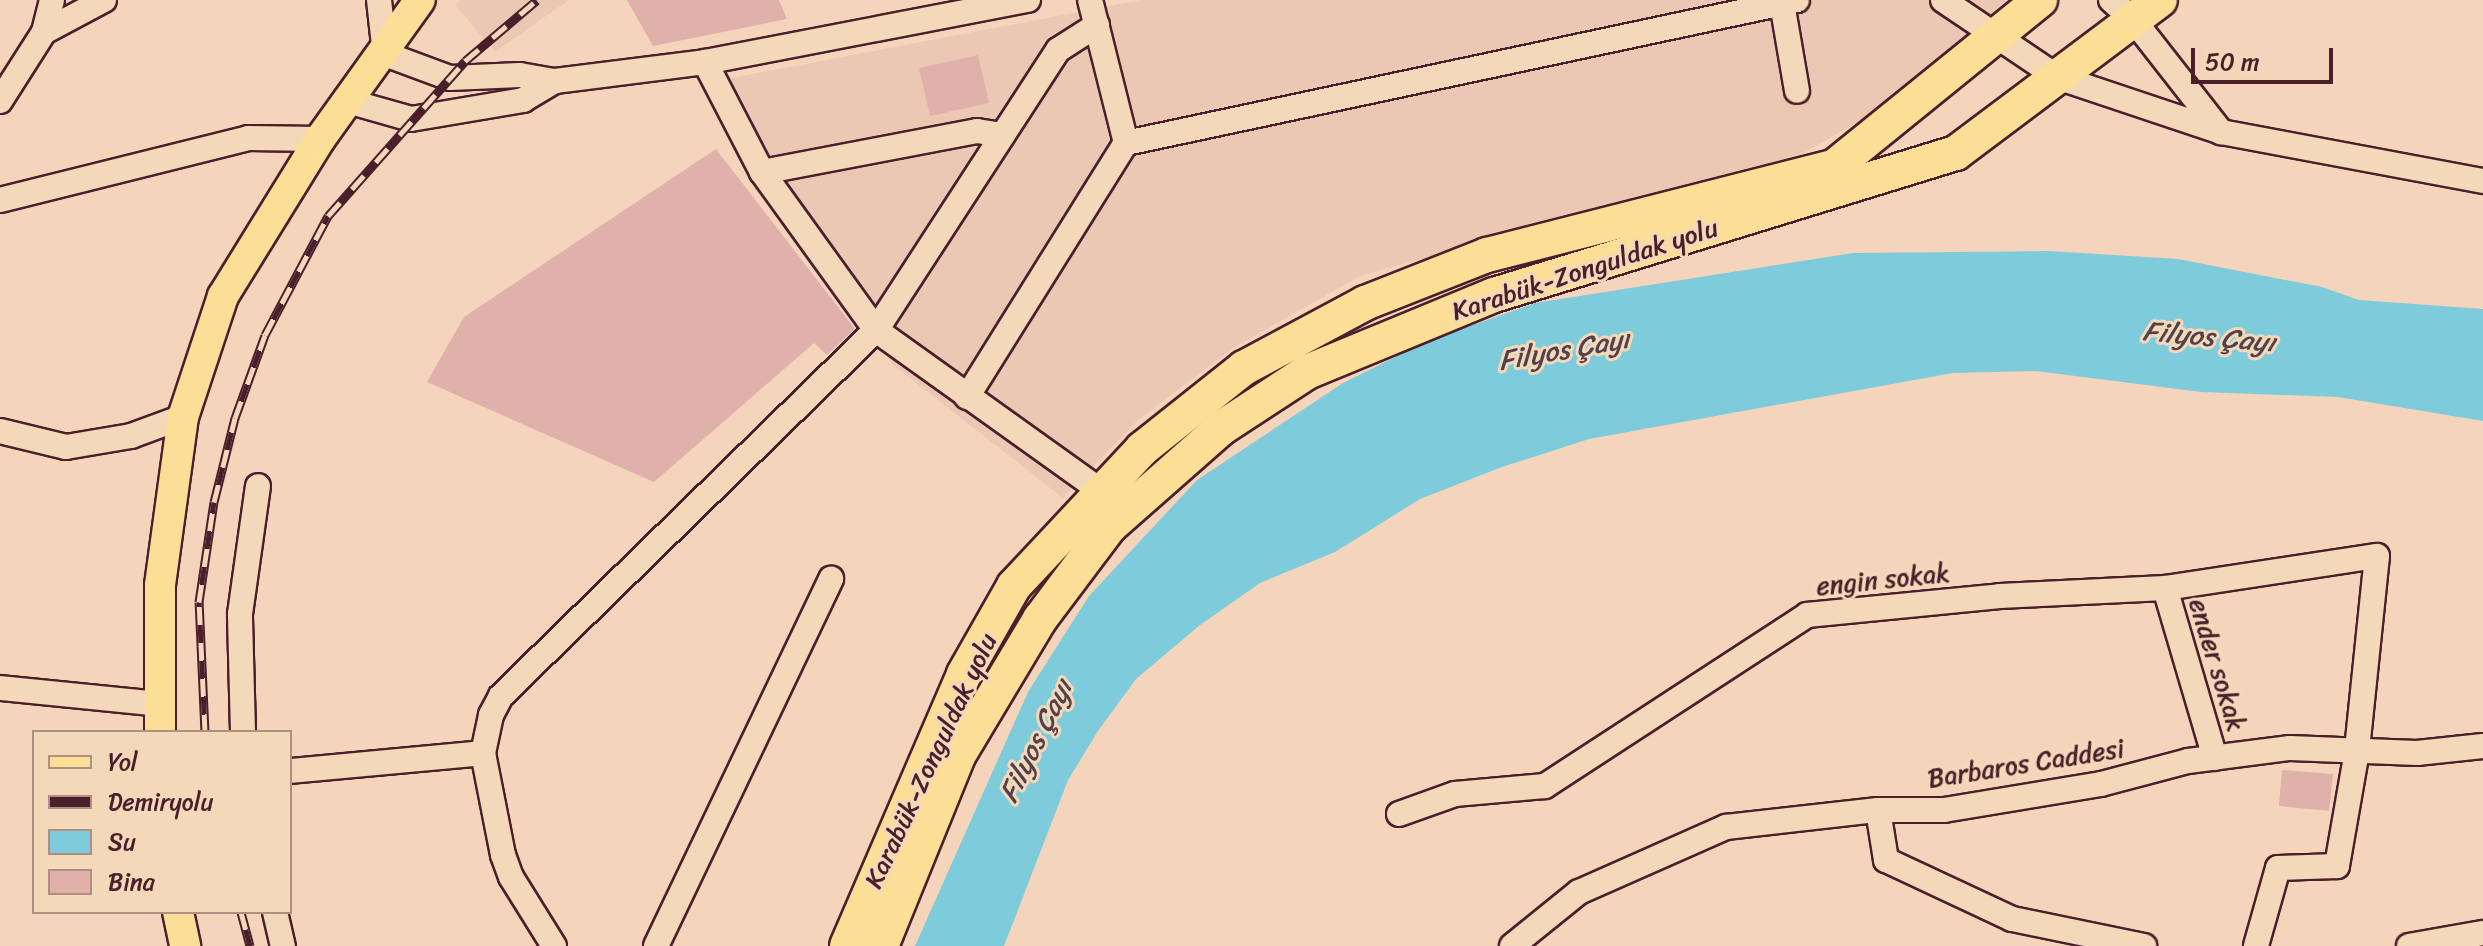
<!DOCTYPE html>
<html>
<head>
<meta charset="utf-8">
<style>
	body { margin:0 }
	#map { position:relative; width:2483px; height:946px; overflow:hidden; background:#f5d4bc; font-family:Sriracha,sans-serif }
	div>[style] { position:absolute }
	.built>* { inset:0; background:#ecc7b4 }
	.water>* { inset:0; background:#7ecbdc }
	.building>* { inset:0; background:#e0b1aa }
	.roads { filter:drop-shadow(2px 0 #4a1f2b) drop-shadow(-2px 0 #4a1f2b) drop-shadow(0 2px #4a1f2b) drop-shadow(0 -2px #4a1f2b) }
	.minor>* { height:24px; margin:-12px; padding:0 12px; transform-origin:12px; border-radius:12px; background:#f3d9ba }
	.major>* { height:30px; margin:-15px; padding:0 15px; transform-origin:15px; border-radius:15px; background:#fdde96 }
	.highway>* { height:34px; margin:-17px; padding:0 17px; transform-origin:17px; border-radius:17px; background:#fdde96 }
	.rail>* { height:9px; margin-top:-4.5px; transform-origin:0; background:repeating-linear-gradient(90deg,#f3d9ba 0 18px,#4a1f2b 0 36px); box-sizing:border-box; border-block:2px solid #4a1f2b }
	span { translate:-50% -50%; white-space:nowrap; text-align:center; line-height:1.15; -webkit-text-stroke:6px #f3d9ba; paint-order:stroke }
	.street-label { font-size:26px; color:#4a1f2b }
	.water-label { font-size:28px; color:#54414e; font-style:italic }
	.legend { position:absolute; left:32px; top:730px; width:260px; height:184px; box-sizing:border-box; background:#f3d9ba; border:2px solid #af8f81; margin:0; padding:10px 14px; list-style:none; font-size:24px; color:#4a1f2b }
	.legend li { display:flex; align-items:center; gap:16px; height:40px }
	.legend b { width:40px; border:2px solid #af8f81 }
	.scale { position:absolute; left:2191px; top:48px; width:142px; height:36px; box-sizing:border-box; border:4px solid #4a1f2b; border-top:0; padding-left:10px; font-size:24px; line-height:28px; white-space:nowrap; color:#4a1f2b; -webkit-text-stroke:6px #f3d9ba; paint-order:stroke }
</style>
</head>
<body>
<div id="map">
	<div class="built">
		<i style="clip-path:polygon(460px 0,569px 0,495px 52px,455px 5px)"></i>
		<i style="clip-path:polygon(1142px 0,2007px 0,1892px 102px,1800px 155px,1360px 276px,1233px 348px,1137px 421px,1063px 498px,892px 364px,721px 80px)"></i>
	</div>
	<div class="water">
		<i style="clip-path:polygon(2049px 251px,2178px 259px,2322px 287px,2359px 300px,2483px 309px,2483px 421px,2338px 397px,2201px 392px,2036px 371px,1953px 373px,1589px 439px,1502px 467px,1420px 499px,1335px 552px,1260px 583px,1200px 625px,1136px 679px,1098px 731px,1068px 780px,1004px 946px,915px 946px,1028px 692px,1089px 596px,1197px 480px,1343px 383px,1428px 341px,1535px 303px,1853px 253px)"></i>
	</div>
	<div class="building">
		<i style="clip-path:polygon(627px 0,779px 0,787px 19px,653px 46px)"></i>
		<i style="clip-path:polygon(978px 55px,989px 103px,930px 116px,919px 68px)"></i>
		<i style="clip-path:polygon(716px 149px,855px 329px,827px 355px,814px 343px,654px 482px,427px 382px,464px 317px)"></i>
		<i style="clip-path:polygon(2282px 770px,2333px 774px,2329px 811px,2279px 806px)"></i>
	</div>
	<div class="roads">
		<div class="minor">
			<i style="left:379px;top:0;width:54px;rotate:83.7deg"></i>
			<i style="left:385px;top:54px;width:69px;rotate:20.3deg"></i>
			<i style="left:450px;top:78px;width:70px;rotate:-2.5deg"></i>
			<i style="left:520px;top:75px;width:36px;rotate:10deg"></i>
			<i style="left:555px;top:81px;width:151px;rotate:-7.2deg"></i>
			<i style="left:705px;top:62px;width:329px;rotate:-10.9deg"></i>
			<i style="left:1943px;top:0;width:138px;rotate:34deg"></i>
			<i style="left:2057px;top:77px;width:173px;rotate:18.5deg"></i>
			<i style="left:2221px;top:132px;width:267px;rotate:10.6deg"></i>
			<i style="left:2111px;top:0;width:28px;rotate:41deg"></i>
			<i style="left:2132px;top:18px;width:145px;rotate:52deg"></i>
			<i style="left:1782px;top:3px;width:89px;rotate:80.3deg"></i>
			<i style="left:1097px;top:25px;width:46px;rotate:147.3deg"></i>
			<i style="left:1058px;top:50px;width:334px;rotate:123deg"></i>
			<i style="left:876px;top:330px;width:278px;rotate:35.6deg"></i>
			<i style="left:44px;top:32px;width:68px;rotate:-28.1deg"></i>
			<i style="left:0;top:101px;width:82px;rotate:-57.5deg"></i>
			<i style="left:44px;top:32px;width:33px;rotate:-76deg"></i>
			<i style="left:351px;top:102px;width:62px;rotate:15.8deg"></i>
			<i style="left:411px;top:119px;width:114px;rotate:-9.6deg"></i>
			<i style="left:523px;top:100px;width:37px;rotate:-31deg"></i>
			<i style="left:1126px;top:143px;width:686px;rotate:-12.03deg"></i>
			<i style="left:762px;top:172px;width:219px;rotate:-10.8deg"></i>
			<i style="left:977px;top:131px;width:26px;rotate:9deg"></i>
			<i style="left:0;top:200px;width:256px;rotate:-14deg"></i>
			<i style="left:248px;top:138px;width:72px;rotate:0.8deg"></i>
			<i style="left:967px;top:397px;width:300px;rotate:-58deg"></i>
			<i style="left:1126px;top:143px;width:147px;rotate:-104.1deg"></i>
			<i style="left:0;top:431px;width:68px;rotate:13.6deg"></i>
			<i style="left:66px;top:447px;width:66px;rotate:-9.6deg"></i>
			<i style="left:131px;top:436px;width:55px;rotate:-20.1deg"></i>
			<i style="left:2165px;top:588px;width:177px;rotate:73.6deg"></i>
			<i style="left:0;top:688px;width:160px;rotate:5.7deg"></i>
			<i style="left:243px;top:732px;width:118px;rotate:-91.5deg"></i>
			<i style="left:240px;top:614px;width:129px;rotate:-82deg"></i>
			<i style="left:290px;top:771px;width:194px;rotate:-5.3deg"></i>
			<i style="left:1878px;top:810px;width:51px;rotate:80.9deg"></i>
			<i style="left:1886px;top:860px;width:139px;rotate:25.1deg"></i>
			<i style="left:2012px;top:919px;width:135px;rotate:11.6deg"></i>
			<i style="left:1399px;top:814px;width:59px;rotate:-19.7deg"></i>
			<i style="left:1455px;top:794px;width:90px;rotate:-5.1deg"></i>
			<i style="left:1545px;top:786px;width:313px;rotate:-33.1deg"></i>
			<i style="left:1807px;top:615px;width:194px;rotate:-5.6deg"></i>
			<i style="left:2000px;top:596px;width:165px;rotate:-2.8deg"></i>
			<i style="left:2165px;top:588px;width:214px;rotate:-8.6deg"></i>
			<i style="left:2377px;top:556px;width:196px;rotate:95.9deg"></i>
			<i style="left:2357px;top:751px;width:117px;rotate:99.9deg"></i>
			<i style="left:2337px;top:866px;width:59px;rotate:178.1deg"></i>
			<i style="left:2278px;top:868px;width:81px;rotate:105.8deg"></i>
			<i style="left:275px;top:912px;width:35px;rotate:77deg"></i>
			<i style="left:554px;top:946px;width:81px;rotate:-121.9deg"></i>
			<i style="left:511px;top:877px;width:23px;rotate:-110deg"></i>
			<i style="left:503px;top:855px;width:104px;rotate:-101.1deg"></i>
			<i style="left:483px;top:753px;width:39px;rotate:-78deg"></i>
			<i style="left:491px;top:715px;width:21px;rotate:-62deg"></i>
			<i style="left:501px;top:696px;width:524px;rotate:-44.3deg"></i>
			<i style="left:876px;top:330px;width:195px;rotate:-125.8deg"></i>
			<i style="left:762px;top:172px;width:124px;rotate:-117.4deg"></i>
			<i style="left:656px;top:946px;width:407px;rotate:-64.5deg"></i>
			<i style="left:1512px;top:946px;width:86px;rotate:-38.9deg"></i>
			<i style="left:1579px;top:892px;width:161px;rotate:-23.9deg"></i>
			<i style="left:1726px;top:827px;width:153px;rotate:-6.4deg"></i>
			<i style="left:1878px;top:810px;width:66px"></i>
			<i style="left:1944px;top:810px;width:159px;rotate:-9.4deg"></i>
			<i style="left:2101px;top:784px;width:90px;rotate:-14.8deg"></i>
			<i style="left:2188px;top:761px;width:103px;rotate:-7.3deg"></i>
			<i style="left:2290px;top:748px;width:127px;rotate:2.3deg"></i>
			<i style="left:2417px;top:753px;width:66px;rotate:-6.1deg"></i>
			<i style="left:2409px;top:946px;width:75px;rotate:-10deg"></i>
		</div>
		<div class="major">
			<i style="left:160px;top:732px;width:147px;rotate:-90deg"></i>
			<i style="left:160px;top:585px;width:170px;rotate:-82.2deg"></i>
			<i style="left:183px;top:417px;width:127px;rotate:-71.7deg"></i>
			<i style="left:223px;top:296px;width:185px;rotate:-58.3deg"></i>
			<i style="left:320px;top:139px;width:171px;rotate:-54.3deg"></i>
			<i style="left:178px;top:912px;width:35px;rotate:78deg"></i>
		</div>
		<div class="highway">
			<i style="left:847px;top:946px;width:296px;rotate:-66.7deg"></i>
			<i style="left:964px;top:674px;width:101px;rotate:-60.4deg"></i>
			<i style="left:1014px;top:586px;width:187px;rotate:-46.9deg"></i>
			<i style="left:1142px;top:449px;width:130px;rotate:-38.5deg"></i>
			<i style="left:1244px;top:368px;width:137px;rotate:-28.2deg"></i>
			<i style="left:1365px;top:303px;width:131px;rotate:-21.5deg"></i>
			<i style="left:1487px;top:255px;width:359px;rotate:-14.3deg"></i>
			<i style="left:1835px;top:166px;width:264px;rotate:-39deg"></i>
			<i style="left:881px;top:946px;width:205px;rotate:-67.9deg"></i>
			<i style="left:958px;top:756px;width:160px;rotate:-59.1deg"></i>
			<i style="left:1040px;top:619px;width:115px;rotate:-53.1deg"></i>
			<i style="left:1109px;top:527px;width:148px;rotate:-41.4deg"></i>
			<i style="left:1220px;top:429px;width:104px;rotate:-33.2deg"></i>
			<i style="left:1307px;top:372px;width:202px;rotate:-22.4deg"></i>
			<i style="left:1494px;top:295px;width:483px;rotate:-17.1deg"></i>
			<i style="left:1956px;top:153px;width:255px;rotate:-36.9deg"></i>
		</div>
	</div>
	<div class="rail">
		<i style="left:205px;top:732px;width:130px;rotate:-92.6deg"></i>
		<i style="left:199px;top:602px;width:101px;rotate:-81.5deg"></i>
		<i style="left:214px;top:502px;width:87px;rotate:-76deg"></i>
		<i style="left:235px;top:418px;width:88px;rotate:-70.1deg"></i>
		<i style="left:265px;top:335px;width:135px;rotate:-62.1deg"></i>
		<i style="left:328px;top:216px;width:207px;rotate:-48.5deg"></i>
		<i style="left:465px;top:61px;width:94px;rotate:-40.3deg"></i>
		<i style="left:241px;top:912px;width:35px;rotate:75deg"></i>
	</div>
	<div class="street-label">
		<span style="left:1585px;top:270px;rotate:-18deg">Karabük-Zonguldak yolu</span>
		<span style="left:1883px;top:580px;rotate:-6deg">engin sokak</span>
		<span style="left:2217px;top:665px;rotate:73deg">ender sokak</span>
		<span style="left:931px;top:761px;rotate:-65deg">Karabük-Zonguldak yolu</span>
		<span style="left:2026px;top:764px;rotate:-9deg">Barbaros Caddesi</span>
	</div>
	<div class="water-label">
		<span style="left:2209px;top:337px;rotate:5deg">Filyos Çayı</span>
		<span style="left:1564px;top:350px;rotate:-10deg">Filyos Çayı</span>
		<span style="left:1036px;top:741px;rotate:-64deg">Filyos Çayı</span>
	</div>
	<ul class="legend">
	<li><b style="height:10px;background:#fdde96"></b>Yol</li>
	<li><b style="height:10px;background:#4a1f2b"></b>Demiryolu</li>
	<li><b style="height:22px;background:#7ecbdc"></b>Su</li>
	<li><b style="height:22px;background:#e0b1aa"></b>Bina</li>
	</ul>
	<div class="scale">50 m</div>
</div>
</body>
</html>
